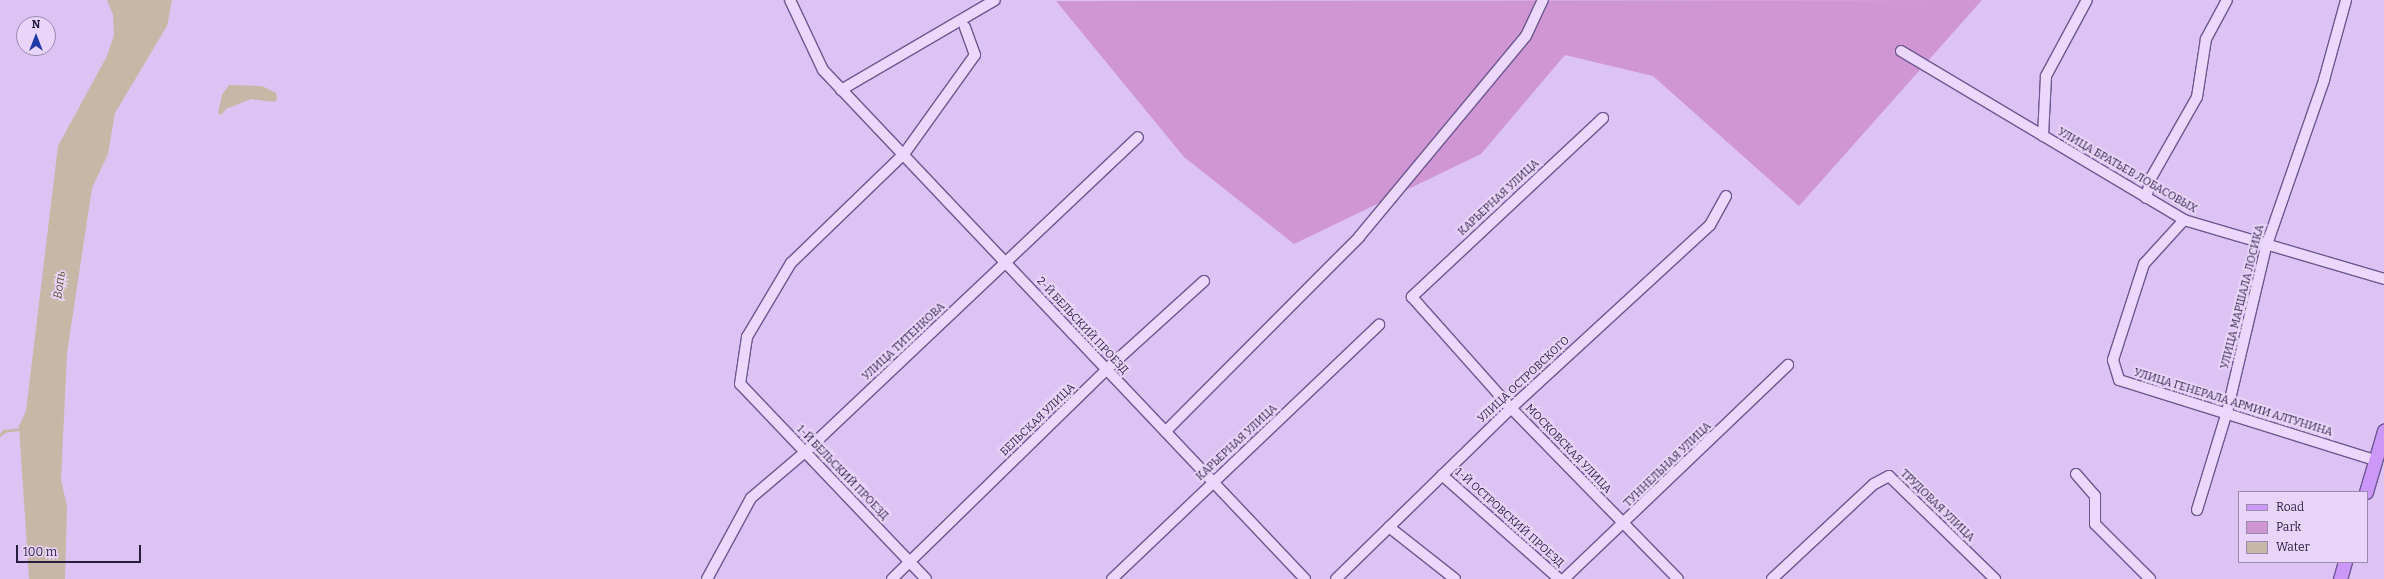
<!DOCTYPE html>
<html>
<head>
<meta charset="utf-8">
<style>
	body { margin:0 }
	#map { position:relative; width:2384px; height:579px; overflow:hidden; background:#ddc3f3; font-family:Bitter,serif }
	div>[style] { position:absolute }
	.green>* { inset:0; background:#d096d3 }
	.water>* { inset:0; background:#c6b7a6 }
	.stream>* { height:2.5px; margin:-1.25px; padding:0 1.25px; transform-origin:1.25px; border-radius:1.25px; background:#c6b7a6 }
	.roads { filter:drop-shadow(1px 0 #6c5791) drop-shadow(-1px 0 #6c5791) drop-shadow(0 1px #6c5791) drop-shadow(0 -1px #6c5791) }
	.minor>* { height:10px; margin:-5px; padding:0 5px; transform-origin:5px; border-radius:5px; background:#ecd8fd }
	.major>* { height:13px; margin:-6.5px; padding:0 6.5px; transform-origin:6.5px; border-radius:6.5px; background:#cb98fa }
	span { translate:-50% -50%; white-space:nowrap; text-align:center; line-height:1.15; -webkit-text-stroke:3.5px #e9d4fa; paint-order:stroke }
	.street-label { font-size:11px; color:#281d3f }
	.water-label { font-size:12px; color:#60542b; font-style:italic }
	.legend { position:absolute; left:2238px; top:491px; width:130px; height:72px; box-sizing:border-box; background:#e9d4fa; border:1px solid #9c8baf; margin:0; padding:5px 7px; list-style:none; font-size:12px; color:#281d3f }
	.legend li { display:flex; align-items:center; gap:8px; height:20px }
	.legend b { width:20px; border:1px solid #9c8baf }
	.north { position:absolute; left:16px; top:16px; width:40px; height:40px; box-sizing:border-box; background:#e9d4fa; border:1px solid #9c8baf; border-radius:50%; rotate:0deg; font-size:11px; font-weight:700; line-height:16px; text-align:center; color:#281d3f }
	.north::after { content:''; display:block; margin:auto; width:14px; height:18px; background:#2037a7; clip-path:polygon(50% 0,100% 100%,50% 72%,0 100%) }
	.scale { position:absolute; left:16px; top:545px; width:125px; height:18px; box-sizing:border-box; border:2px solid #281d3f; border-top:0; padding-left:5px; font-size:12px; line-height:14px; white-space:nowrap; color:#281d3f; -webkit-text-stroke:3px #e9d4fa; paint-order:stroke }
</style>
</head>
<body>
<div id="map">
	<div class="green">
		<i style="clip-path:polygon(1982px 0,1799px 206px,1653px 76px,1565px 55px,1481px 154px,1294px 244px,1184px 157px,1056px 1px)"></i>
	</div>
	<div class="water">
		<i style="clip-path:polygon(107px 0,172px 0,167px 26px,115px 113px,108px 154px,92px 188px,67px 353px,61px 480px,67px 506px,65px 579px,29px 579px,19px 426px,26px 411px,58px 146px,107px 56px,114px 35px,113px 15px)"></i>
		<i style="clip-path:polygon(229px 85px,262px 86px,276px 93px,277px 99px,275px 102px,251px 99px,226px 109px,221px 115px,218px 113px,222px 95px)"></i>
	</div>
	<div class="stream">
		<i style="left:0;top:435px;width:6px;rotate:-45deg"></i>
		<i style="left:4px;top:431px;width:17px;rotate:-7deg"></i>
	</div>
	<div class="roads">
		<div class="minor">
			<i style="left:790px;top:0;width:77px;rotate:64.8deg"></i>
			<i style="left:823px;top:70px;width:701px;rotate:46.56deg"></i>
			<i style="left:1901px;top:51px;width:330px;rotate:30.8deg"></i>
			<i style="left:2184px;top:220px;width:209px;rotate:16.4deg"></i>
			<i style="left:841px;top:90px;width:178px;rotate:-30.3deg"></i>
			<i style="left:1603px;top:118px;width:262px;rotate:136.9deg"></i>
			<i style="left:1412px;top:297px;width:149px;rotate:48.3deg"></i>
			<i style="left:1511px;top:408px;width:239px;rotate:45.7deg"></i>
			<i style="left:2043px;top:136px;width:60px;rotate:-87.1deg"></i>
			<i style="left:2046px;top:76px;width:86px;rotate:-61.7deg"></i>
			<i style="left:2146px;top:198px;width:21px;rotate:-76deg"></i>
			<i style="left:2151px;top:178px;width:93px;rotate:-60.4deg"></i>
			<i style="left:2197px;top:97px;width:59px;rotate:-81.2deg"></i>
			<i style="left:2206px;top:39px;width:44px;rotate:-61.7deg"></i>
			<i style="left:2184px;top:220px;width:59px;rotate:132.3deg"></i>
			<i style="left:2144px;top:264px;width:101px;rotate:107.9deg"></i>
			<i style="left:2113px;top:360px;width:21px;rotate:73deg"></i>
			<i style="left:2119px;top:380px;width:267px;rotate:17.4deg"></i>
			<i style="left:1166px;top:431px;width:274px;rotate:-45.1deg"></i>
			<i style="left:1359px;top:237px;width:261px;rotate:-50.3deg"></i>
			<i style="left:1526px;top:36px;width:40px;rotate:-65deg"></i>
			<i style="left:2076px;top:474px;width:29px;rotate:49deg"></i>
			<i style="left:2095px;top:496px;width:28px;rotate:90deg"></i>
			<i style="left:2095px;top:524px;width:78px;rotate:45deg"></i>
			<i style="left:1442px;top:475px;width:157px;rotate:41.6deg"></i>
			<i style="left:2197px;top:510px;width:102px;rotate:-73deg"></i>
			<i style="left:2227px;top:412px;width:170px;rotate:-76.7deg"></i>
			<i style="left:2266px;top:247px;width:177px;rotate:-70.8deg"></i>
			<i style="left:2324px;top:80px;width:83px;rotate:-74.6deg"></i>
			<i style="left:1389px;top:527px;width:84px;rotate:38.2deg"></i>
			<i style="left:707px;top:579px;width:92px;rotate:-61.5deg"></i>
			<i style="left:751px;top:498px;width:71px;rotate:-40.4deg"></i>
			<i style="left:805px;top:452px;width:458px;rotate:-43.4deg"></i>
			<i style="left:892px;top:579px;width:301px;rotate:-44.3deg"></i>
			<i style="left:1107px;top:369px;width:131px;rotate:-42.2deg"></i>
			<i style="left:926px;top:579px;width:269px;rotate:-133.6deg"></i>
			<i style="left:740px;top:384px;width:48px;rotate:-81.5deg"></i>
			<i style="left:747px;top:337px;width:86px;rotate:-59.3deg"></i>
			<i style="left:791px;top:263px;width:157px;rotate:-44deg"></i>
			<i style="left:904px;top:154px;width:122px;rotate:-54.4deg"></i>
			<i style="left:975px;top:55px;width:30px;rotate:-110deg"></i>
			<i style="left:1112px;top:579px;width:369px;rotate:-43.6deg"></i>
			<i style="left:1336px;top:579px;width:245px;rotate:-44.3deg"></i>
			<i style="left:1511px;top:408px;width:270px;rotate:-42.6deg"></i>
			<i style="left:1710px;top:225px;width:33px;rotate:-61deg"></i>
			<i style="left:1564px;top:579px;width:310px;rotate:-43.7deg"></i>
			<i style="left:1772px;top:579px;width:139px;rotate:-43deg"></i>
			<i style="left:1874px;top:484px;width:17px;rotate:-28deg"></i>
			<i style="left:1889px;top:476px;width:148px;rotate:44.2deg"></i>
		</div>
		<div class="major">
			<i style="left:2366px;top:492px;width:64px;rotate:-73.6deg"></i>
			<i style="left:2340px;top:579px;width:18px;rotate:-74deg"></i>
		</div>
	</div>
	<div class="street-label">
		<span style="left:2127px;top:171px;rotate:30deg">УЛИЦА БРАТЬЕВ ЛОБАСОВЫХ</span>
		<span style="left:1499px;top:198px;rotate:-43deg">КАРЬЕРНАЯ УЛИЦА</span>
		<span style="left:2243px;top:297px;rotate:-76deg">УЛИЦА МАРШАЛА ЛОСИКА</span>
		<span style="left:1082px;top:326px;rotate:47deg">2-Й БЕЛЬСКИЙ ПРОЕЗД</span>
		<span style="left:904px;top:342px;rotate:-43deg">УЛИЦА ТИТЕНКОВА</span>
		<span style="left:1524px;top:380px;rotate:-43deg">УЛИЦА ОСТРОВСКОГО</span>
		<span style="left:2233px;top:403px;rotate:17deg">УЛИЦА ГЕНЕРАЛА АРМИИ АЛТУНИНА</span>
		<span style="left:1038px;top:420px;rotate:-44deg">БЕЛЬСКАЯ УЛИЦА</span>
		<span style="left:1237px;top:443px;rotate:-43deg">КАРЬЕРНАЯ УЛИЦА</span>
		<span style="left:1568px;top:449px;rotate:46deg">МОСКОВСКАЯ УЛИЦА</span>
		<span style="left:1668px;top:465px;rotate:-44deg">ТУННЕЛЬНАЯ УЛИЦА</span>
		<span style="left:842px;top:473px;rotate:46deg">1-Й БЕЛЬСКИЙ ПРОЕЗД</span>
		<span style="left:1937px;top:506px;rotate:44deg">ТРУДОВАЯ УЛИЦА</span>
		<span style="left:1509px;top:518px;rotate:42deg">1-Й ОСТРОВСКИЙ ПРОЕЗД</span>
	</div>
	<div class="water-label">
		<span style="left:60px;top:285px;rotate:-82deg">Вопь</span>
	</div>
	<ul class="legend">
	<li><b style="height:5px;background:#cb98fa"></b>Road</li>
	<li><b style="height:11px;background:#d096d3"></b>Park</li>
	<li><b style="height:11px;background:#c6b7a6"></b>Water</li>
	</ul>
	<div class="north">N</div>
	<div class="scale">100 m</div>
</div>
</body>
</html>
